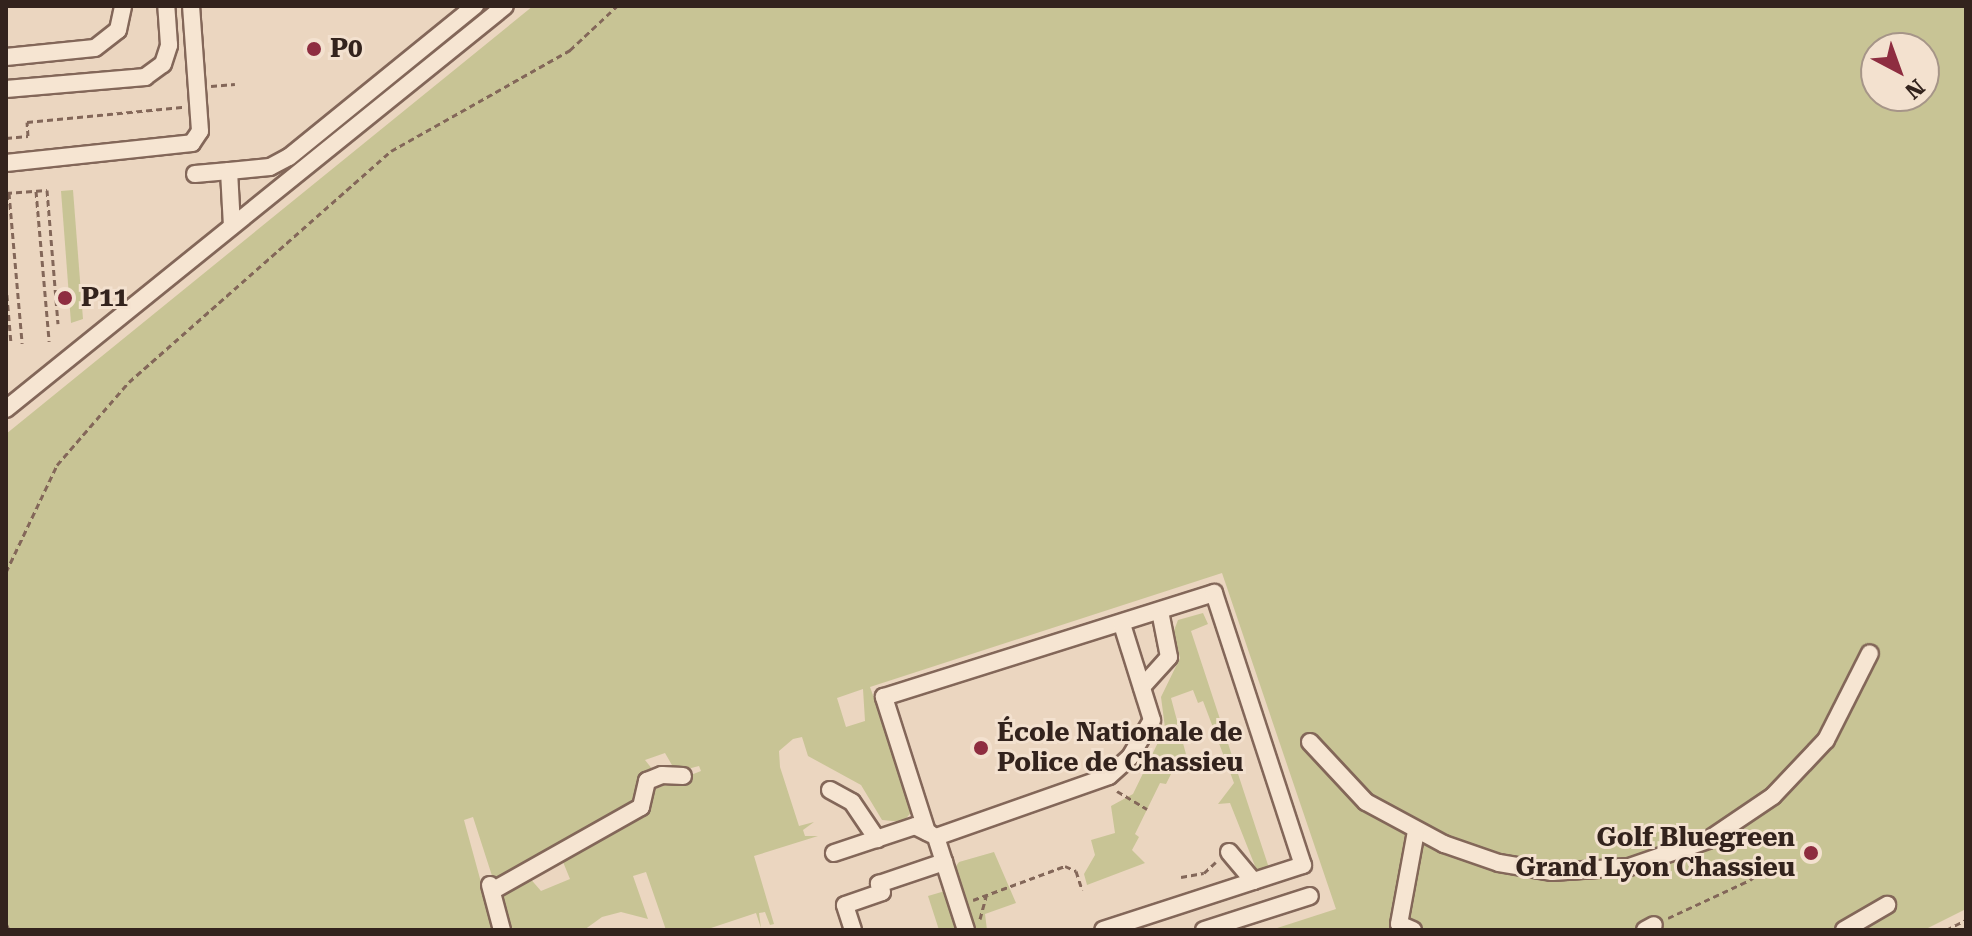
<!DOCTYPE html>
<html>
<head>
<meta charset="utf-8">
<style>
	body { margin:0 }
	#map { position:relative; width:1972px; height:936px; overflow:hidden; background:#ebd6c0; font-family:"Roboto Serif",serif }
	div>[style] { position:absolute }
	.green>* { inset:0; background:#c8c495 }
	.path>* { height:3px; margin-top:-1.5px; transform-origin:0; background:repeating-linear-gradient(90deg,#836759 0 6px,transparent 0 10px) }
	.roads { filter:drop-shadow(2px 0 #836759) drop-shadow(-2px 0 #836759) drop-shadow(0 2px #836759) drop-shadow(0 -2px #836759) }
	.minor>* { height:16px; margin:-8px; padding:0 8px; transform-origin:8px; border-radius:8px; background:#f6e5d2 }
	.dots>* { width:22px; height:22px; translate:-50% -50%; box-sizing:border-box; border:4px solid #f3e1cf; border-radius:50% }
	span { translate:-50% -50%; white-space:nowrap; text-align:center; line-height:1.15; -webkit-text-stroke:6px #f3e1cf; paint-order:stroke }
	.poi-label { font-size:26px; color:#33231d; font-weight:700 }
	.left { translate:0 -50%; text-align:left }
	.right { translate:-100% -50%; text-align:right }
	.frame { position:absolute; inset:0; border:8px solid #33231d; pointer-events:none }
	.north { position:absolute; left:1860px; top:32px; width:80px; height:80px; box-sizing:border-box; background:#f3e1cf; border:2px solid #a69588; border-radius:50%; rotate:139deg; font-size:22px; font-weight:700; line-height:32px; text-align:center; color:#33231d }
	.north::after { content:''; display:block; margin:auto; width:28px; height:36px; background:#8e2d40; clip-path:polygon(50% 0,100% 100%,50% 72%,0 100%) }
</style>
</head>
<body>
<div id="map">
	<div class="green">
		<i style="clip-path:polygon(evenodd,533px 6px,1966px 6px,1966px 909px,1924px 930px,1271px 930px,1336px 909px,1222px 573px,870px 687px,914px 809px,903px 822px,882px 820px,861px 785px,808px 756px,802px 737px,793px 739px,779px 751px,780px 767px,799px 826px,814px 822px,803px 830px,805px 836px,818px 836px,754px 856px,774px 924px,770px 925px,765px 912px,759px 913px,761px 928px,756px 913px,705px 930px,666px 930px,646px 872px,633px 876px,648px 919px,621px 912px,602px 917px,584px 930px,509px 930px,497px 891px,528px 876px,541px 891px,570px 879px,561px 857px,648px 806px,655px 789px,701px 771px,699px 766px,676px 772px,665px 753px,645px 760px,653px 770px,637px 803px,494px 882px,473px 817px,464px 820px,494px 930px,6px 930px,6px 434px,533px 6px,1876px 48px,1924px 48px,1924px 96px,1876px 96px,1876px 48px,533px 6px,863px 689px,865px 721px,846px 727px,837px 698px,863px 689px)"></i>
		<i style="clip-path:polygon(73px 190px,83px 319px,71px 323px,61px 191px)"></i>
		<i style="clip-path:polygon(1203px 613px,1208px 624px,1191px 631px,1269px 868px,1294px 859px,1295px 863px,1257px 871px,1230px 803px,1218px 804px,1234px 783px,1203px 701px,1198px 703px,1193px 690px,1171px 698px,1191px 773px,1173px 770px,1166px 784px,1160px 783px,1135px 834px,1139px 837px,1132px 850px,1145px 863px,1087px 885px,1084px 874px,1095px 855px,1091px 840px,1115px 833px,1111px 806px,1133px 794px,1165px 728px,1161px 697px,1180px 658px,1173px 633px,1178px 620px)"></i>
		<i style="clip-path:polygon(994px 852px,1016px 903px,985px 914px,987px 930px,973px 930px,954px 869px,959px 862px)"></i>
		<i style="clip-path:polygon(945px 891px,958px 930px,939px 930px,928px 896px)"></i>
	</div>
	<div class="path">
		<i style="left:211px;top:86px;width:24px;rotate:-5deg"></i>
		<i style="left:6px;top:138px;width:22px;rotate:-5deg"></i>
		<i style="left:28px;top:136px;width:14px;rotate:-94deg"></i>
		<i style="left:27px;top:122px;width:158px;rotate:-5.5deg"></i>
		<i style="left:36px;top:191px;width:151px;rotate:85deg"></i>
		<i style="left:6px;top:193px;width:41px;rotate:-4.2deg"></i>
		<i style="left:47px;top:190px;width:134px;rotate:85.3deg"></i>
		<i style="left:9px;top:193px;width:151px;rotate:85deg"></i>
		<i style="left:6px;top:285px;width:58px;rotate:85.1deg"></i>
		<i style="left:6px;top:572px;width:119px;rotate:-64.5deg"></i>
		<i style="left:57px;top:465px;width:110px;rotate:-49.1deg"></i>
		<i style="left:129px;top:382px;width:349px;rotate:-41.4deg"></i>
		<i style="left:391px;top:151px;width:206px;rotate:-29.4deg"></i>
		<i style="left:570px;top:50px;width:64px;rotate:-43.1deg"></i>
		<i style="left:1117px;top:791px;width:35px;rotate:31deg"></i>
		<i style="left:1181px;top:877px;width:23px;rotate:-10deg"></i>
		<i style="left:1204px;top:873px;width:16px;rotate:-43deg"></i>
		<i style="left:973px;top:900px;width:98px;rotate:-20.3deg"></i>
		<i style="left:1065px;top:866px;width:12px;rotate:24deg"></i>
		<i style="left:1076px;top:871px;width:20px;rotate:72deg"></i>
		<i style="left:1668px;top:918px;width:90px;rotate:-24.9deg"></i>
		<i style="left:1750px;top:880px;width:25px;rotate:-40deg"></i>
		<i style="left:980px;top:919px;width:24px;rotate:-75deg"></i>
		<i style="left:6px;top:923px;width:8px;rotate:67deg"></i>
		<i style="left:1946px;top:930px;width:22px;rotate:-27deg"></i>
	</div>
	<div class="roads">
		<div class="minor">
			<i style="left:6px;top:57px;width:89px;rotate:-5.8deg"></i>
			<i style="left:95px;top:48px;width:29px;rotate:-38deg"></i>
			<i style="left:118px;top:30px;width:25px;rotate:-78deg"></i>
			<i style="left:6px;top:89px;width:140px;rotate:-4.9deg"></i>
			<i style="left:145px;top:77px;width:22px;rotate:-36deg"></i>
			<i style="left:163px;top:64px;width:20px;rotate:-72deg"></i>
			<i style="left:169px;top:45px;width:39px;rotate:-94deg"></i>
			<i style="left:6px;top:163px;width:187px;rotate:-6.1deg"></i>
			<i style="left:192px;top:143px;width:14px;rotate:-56deg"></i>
			<i style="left:200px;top:131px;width:125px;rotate:-94.1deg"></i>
			<i style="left:229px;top:171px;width:41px;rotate:-5.6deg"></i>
			<i style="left:270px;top:167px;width:21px;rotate:-28deg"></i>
			<i style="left:289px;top:157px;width:240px;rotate:-39.1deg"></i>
			<i style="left:195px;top:174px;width:34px;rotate:-5deg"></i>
			<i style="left:229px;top:171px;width:55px;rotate:86.9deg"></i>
			<i style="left:6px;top:409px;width:641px;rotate:-38.92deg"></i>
			<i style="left:1142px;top:687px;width:40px;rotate:-48deg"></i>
			<i style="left:1169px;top:657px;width:47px;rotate:-101.1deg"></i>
			<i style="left:1310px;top:742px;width:82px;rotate:47deg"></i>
			<i style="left:1366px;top:802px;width:89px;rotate:28.3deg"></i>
			<i style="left:1444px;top:844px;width:58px;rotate:19.1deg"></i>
			<i style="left:1499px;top:863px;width:54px;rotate:9.6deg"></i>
			<i style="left:1552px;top:872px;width:77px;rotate:-3.7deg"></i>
			<i style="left:1629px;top:867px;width:83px;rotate:-18.9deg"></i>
			<i style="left:1708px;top:840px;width:78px;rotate:-34.1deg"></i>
			<i style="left:1773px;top:796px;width:77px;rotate:-46.6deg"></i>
			<i style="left:1826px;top:740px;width:97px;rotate:-63.2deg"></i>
			<i style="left:830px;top:790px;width:25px;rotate:29deg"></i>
			<i style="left:852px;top:802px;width:45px;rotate:56deg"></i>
			<i style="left:927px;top:832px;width:142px;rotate:-107.7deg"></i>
			<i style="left:884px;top:697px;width:346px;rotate:-17.5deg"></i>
			<i style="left:1214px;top:593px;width:286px;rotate:71.9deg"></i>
			<i style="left:1303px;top:865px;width:210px;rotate:162deg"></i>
			<i style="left:1229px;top:852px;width:38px;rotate:50deg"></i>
			<i style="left:834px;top:853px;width:85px;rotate:-18.4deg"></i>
			<i style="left:915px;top:826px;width:18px;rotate:27deg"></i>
			<i style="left:490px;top:885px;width:47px;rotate:75.1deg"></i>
			<i style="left:492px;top:891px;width:171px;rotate:-29.4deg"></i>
			<i style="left:641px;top:807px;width:27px;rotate:-77deg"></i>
			<i style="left:647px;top:781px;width:16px;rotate:-22deg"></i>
			<i style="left:662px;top:775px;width:21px;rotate:3deg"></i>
			<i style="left:853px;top:930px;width:26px;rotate:-108deg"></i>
			<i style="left:845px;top:905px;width:39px;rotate:-19deg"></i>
			<i style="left:882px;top:892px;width:9px;rotate:-111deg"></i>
			<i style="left:879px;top:884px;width:69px;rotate:-18.7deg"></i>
			<i style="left:966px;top:930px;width:98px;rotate:-107.9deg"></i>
			<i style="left:936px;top:837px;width:183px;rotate:-19.4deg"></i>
			<i style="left:1109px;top:776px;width:28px;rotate:-42deg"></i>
			<i style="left:1130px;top:757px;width:43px;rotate:-59.3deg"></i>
			<i style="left:1152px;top:720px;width:101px;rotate:-107.4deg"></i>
			<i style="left:1204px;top:930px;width:111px;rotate:-17.8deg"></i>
			<i style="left:1413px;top:930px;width:15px;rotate:-157deg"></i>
			<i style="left:1399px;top:924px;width:95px;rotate:-79.6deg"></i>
			<i style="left:1645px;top:930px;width:10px;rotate:-29deg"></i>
			<i style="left:1844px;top:930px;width:50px;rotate:-30.2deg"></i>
		</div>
	</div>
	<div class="dots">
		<i style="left:314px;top:49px;background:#8e2d40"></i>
		<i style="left:65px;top:298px;background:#8e2d40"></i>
		<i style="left:981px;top:748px;background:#8e2d40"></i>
		<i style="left:1811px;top:853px;background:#8e2d40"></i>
	</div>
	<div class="poi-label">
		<span class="left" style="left:330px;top:49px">P0</span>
		<span class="left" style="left:81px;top:298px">P11</span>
		<span class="left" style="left:997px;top:748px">École Nationale de<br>Police de Chassieu</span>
		<span class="right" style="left:1795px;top:853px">Golf Bluegreen<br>Grand Lyon Chassieu</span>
	</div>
	<div class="frame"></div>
	<div class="north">N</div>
</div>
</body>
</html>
